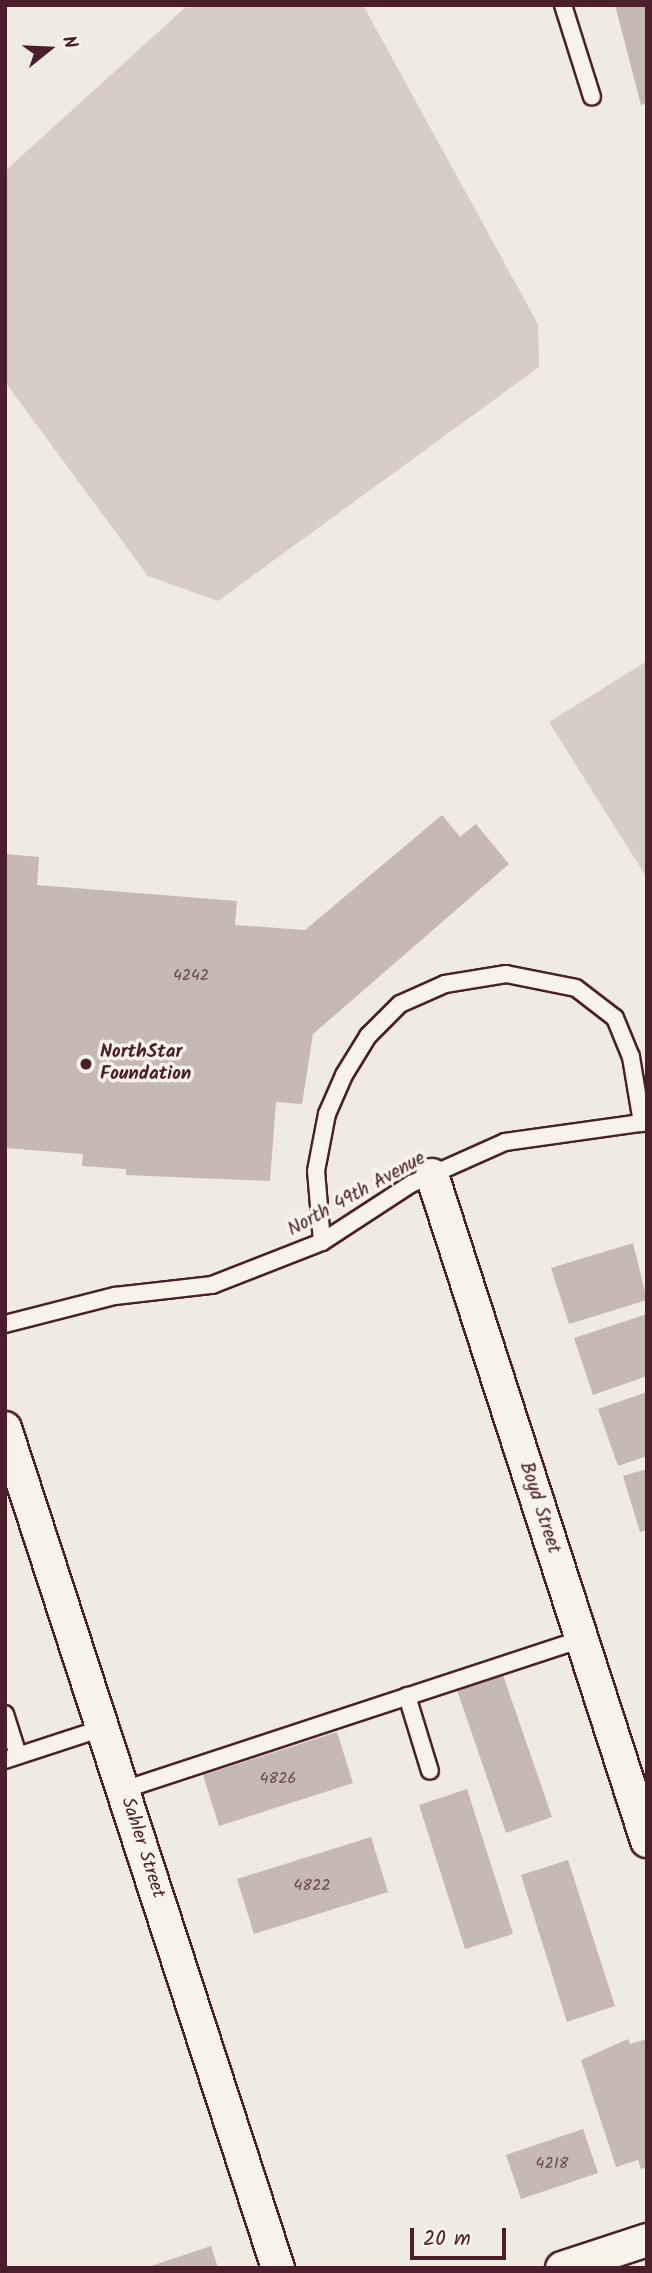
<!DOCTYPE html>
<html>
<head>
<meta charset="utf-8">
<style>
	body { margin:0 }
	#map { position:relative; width:652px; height:2273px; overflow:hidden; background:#f0ebe0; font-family:Kalam,sans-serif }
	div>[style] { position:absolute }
	.green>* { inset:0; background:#d8cdc6 }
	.building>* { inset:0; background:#c6b8b3 }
	.roads { filter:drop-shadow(2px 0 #4a1f2b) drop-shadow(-2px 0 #4a1f2b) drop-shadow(0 2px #4a1f2b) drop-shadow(0 -2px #4a1f2b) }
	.service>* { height:16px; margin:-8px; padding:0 8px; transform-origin:8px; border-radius:8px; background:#f7f3e8 }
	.minor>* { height:32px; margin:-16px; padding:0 16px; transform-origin:16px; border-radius:16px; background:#f7f3e8 }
	.dots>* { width:19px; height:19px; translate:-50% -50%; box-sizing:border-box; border:4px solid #f7f3e8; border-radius:50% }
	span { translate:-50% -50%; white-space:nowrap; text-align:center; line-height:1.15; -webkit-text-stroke:7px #f7f3e8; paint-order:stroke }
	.number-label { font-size:16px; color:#69454d }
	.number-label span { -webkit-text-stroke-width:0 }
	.poi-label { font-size:19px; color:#4a1f2b; font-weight:700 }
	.left { translate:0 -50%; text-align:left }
	.street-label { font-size:19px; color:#4a1f2b }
	.frame { position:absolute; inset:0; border:7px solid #4a1f2b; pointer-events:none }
	.north { position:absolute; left:14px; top:14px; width:70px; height:70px; -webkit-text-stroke:5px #f7f3e8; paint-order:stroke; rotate:72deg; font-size:19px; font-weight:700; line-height:28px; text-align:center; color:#4a1f2b }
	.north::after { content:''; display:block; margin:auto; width:24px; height:32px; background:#4a1f2b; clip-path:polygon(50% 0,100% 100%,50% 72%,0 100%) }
	.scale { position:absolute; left:410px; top:2228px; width:96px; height:32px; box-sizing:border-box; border:4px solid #4a1f2b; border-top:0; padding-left:9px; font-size:21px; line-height:24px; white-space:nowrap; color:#4a1f2b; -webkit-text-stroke:5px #f7f3e8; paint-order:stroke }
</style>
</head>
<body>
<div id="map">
	<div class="green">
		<i style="clip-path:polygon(188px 5px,363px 5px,538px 324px,539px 367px,218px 601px,148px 576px,5px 382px,5px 171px)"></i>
		<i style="clip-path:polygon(647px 661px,647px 878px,549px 722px)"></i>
	</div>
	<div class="building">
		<i style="clip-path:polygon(615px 5px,647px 5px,647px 103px,641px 105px)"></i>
		<i style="clip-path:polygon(442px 815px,460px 837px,476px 824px,509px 864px,313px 1034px,302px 1104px,276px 1102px,270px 1181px,126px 1175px,126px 1169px,82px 1166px,83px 1154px,5px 1148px,5px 854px,39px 857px,37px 885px,237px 901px,235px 925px,305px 930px)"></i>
		<i style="clip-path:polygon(633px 1243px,647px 1300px,569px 1324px,551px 1268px)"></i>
		<i style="clip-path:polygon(647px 1314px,647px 1376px,593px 1395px,574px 1338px)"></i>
		<i style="clip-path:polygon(647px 1392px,647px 1456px,618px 1466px,598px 1409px)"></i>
		<i style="clip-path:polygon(647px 1469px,647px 1530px,640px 1532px,623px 1476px)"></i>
		<i style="clip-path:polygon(502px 1672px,552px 1817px,506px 1833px,456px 1687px)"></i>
		<i style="clip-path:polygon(337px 1732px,353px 1783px,219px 1826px,203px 1775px)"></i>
		<i style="clip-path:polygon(467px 1789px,513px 1934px,465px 1949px,419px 1805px)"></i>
		<i style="clip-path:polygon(371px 1837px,388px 1892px,254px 1934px,237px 1879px)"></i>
		<i style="clip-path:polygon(568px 1860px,615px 2006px,567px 2022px,521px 1875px)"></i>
		<i style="clip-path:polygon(628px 2039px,630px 2044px,647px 2039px,647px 2167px,641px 2169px,638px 2160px,616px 2167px,581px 2060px)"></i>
		<i style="clip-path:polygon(583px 2129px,598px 2173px,521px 2199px,506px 2155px)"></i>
		<i style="clip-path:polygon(211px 2246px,218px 2268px,148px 2268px,148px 2267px)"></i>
	</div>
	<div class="roads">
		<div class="service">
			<i style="left:563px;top:5px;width:96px;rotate:72.5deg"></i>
			<i style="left:322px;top:1242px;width:71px;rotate:-94.8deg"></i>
			<i style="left:316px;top:1171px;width:58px;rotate:-79.1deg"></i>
			<i style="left:327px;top:1114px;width:43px;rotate:-66.4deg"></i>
			<i style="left:344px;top:1075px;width:46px;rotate:-58.4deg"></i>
			<i style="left:368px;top:1036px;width:45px;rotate:-45deg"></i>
			<i style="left:400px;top:1004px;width:49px;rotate:-24deg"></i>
			<i style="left:445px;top:984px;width:62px;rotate:-9.3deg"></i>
			<i style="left:506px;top:974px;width:71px;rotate:11.3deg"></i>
			<i style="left:576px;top:988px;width:49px;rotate:37.6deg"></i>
			<i style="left:615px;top:1018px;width:42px;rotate:67.7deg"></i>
			<i style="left:631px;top:1057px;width:67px;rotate:80.5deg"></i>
			<i style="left:5px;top:1324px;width:114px;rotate:-14.3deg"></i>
			<i style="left:115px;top:1296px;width:98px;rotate:-6.5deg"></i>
			<i style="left:212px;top:1285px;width:118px;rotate:-21.4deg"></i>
			<i style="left:322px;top:1242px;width:106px;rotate:-33.1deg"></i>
			<i style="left:411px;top:1184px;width:103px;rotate:-24.1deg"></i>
			<i style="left:505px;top:1142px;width:143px;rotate:-8deg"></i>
			<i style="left:407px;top:1696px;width:78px;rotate:73deg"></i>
			<i style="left:5px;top:1714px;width:43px;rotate:72.4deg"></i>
			<i style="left:5px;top:1760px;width:103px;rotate:-18.1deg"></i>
			<i style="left:123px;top:1790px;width:482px;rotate:-18.2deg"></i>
		</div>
		<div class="minor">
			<i style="left:432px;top:1175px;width:700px;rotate:72.11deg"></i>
			<i style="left:5px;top:1428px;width:883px;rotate:72deg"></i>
			<i style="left:562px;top:2268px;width:89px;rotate:-18.2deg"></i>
		</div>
	</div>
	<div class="dots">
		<i style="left:86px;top:1064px;background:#4a1f2b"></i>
	</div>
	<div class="number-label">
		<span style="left:191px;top:976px">4242</span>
		<span style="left:278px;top:1779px">4826</span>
		<span style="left:312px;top:1886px">4822</span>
		<span style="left:552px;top:2164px">4218</span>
	</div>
	<div class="poi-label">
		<span class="left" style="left:100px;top:1064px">NorthStar<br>Foundation</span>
	</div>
	<div class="street-label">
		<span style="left:357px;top:1195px;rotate:-29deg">North 49th Avenue</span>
		<span style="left:539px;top:1508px;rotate:72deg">Boyd Street</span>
		<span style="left:142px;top:1848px;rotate:72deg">Sahler Street</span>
	</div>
	<div class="frame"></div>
	<div class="north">N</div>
	<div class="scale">20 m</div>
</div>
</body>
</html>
